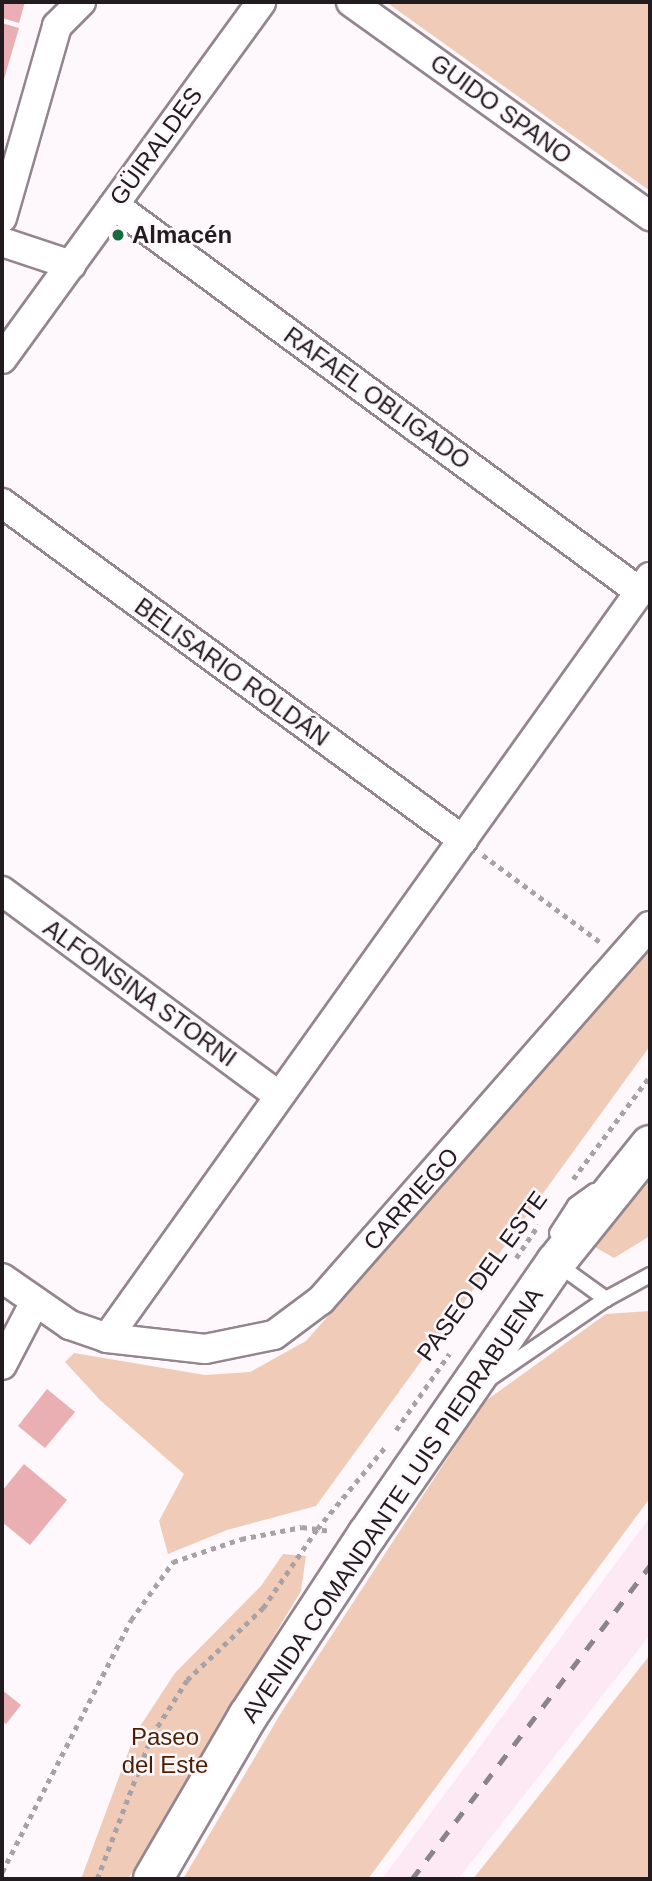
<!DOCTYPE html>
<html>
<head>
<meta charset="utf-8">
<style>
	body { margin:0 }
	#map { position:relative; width:652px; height:1881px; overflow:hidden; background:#fef7fb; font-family:Arial,sans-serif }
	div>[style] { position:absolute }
	.built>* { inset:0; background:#fce9f4 }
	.green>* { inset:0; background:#f0ccb8 }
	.building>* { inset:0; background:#e9afb2 }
	.path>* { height:4.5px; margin-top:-2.25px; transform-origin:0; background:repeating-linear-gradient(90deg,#a8a1a5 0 5px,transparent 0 10px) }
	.roads { filter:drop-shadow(2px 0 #94858e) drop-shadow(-2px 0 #94858e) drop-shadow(0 2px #94858e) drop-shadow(0 -2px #94858e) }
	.service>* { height:14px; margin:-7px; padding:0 7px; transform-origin:7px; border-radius:7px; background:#fff }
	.minor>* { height:28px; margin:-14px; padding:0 14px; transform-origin:14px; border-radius:14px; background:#fff }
	.primary>* { height:38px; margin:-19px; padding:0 19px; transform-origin:19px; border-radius:19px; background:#fff }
	.rail>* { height:5px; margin-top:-2.5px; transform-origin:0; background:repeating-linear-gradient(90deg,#8b8589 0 12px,transparent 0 24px) }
	.dots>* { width:19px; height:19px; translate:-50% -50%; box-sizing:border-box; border:4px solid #fef7fb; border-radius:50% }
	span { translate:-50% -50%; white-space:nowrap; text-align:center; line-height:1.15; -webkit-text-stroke:5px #fef7fb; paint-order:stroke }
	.street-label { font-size:24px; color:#221c20 }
	.poi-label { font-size:24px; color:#221c20; font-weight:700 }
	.left { translate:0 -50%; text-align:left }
	.park-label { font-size:24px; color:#4b1f01 }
	.frame { position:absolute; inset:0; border:4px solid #221c20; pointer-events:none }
</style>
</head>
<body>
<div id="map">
	<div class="built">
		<i style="clip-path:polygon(650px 1517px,650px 1635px,458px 1879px,382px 1879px)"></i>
	</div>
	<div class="green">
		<i style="clip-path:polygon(386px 2px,650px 2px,650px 191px)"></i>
		<i style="clip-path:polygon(650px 949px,650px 1046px,316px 1506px,227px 1530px,168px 1554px,159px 1521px,184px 1474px,100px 1400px,65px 1362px,74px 1353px,205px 1375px,250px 1372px,306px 1341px)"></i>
		<i style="clip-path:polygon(650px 1171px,650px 1236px,614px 1258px,595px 1247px)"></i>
		<i style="clip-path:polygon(650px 1311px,650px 1498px,368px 1879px,183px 1879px,281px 1713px,484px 1402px,606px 1314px)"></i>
		<i style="clip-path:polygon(283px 1554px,306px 1556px,301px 1591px,128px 1879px,81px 1879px,135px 1734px,175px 1673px,261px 1586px)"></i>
		<i style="clip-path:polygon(650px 1655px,650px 1879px,473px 1879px)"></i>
	</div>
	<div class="building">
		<i style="clip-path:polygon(2px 2px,25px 2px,19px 23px,2px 18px)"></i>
		<i style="clip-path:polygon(2px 23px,19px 28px,4px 79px,2px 79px)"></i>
		<i style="clip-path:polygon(47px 1389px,75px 1412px,45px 1448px,18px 1426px)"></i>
		<i style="clip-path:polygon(24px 1464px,67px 1500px,30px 1545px,2px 1522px,2px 1491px)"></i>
		<i style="clip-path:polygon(2px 1690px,21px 1705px,6px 1724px,2px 1721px)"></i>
	</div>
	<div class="path">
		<i style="left:483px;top:855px;width:146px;rotate:36.6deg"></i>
		<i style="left:573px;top:1179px;width:129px;rotate:-53.2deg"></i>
		<i style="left:516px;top:1258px;width:40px;rotate:-56deg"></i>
		<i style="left:396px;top:1430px;width:93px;rotate:-55.1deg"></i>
		<i style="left:2px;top:1872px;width:283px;rotate:-62.9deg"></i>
		<i style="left:131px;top:1620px;width:72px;rotate:-54.1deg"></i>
		<i style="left:173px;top:1562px;width:72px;rotate:-18.7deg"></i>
		<i style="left:241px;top:1539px;width:62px;rotate:-11.1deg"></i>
		<i style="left:302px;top:1527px;width:29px;rotate:8deg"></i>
		<i style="left:97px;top:1879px;width:154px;rotate:-69.1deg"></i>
		<i style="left:152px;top:1735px;width:65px;rotate:-57.5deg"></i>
		<i style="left:187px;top:1680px;width:105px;rotate:-43.5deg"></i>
		<i style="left:263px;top:1608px;width:96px;rotate:-55.6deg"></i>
		<i style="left:317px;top:1529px;width:108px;rotate:-50.3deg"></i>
	</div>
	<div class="roads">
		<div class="service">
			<i style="left:557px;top:1233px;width:33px;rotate:-57deg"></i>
			<i style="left:575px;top:1205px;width:24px;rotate:-36deg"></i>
			<i style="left:556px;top:1263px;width:62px;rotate:35.8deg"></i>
			<i style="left:492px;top:1377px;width:138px;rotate:-34.4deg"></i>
			<i style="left:606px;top:1299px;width:50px;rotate:-28.6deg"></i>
		</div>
		<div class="minor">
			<i style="left:351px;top:2px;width:368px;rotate:35.6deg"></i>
			<i style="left:114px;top:205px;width:653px;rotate:36.34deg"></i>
			<i style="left:2px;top:218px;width:200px;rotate:-74deg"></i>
			<i style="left:57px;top:26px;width:34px;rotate:-45deg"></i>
			<i style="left:2px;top:242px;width:73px;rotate:18.4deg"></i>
			<i style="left:2px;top:359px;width:441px;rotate:-54deg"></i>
			<i style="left:2px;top:503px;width:571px;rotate:36.17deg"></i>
			<i style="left:2px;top:891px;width:343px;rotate:36.5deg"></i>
			<i style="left:2px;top:1278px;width:83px;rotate:34.7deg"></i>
			<i style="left:70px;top:1325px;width:39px;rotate:19deg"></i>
			<i style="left:107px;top:1338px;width:99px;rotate:6.4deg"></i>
			<i style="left:205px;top:1349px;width:70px;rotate:-11.5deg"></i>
			<i style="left:274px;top:1335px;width:59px;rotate:-36.7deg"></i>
			<i style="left:321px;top:1300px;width:498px;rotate:-48.7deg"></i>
			<i style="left:107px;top:1338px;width:935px;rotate:-54.49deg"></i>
			<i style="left:2px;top:1365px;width:71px;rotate:-62.4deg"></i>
		</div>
		<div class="primary">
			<i style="left:153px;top:1879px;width:189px;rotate:-59.8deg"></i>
			<i style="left:248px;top:1716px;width:217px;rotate:-56.7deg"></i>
			<i style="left:367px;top:1535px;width:332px;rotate:-55.3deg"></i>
			<i style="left:556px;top:1262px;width:150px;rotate:-51.2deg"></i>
		</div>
	</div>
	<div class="rail">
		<i style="left:412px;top:1879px;width:394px;rotate:-52.8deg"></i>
	</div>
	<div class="dots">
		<i style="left:118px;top:235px;background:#176c3e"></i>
	</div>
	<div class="street-label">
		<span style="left:501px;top:109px;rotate:36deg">GUIDO SPANO</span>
		<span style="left:156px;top:146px;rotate:-54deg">GÜIRALDES</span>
		<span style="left:377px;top:398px;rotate:36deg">RAFAEL OBLIGADO</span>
		<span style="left:232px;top:672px;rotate:36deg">BELISARIO ROLDÁN</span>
		<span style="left:140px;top:993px;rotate:36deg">ALFONSINA STORNI</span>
		<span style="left:411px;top:1199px;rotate:-48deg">CARRIEGO</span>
		<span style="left:482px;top:1276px;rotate:-54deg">PASEO DEL ESTE</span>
		<span style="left:392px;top:1505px;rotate:-56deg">AVENIDA COMANDANTE LUIS PIEDRABUENA</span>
	</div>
	<div class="poi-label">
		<span class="left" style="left:132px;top:235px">Almacén</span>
	</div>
	<div class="park-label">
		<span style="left:165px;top:1751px">Paseo<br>del Este</span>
	</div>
	<div class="frame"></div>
</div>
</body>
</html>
